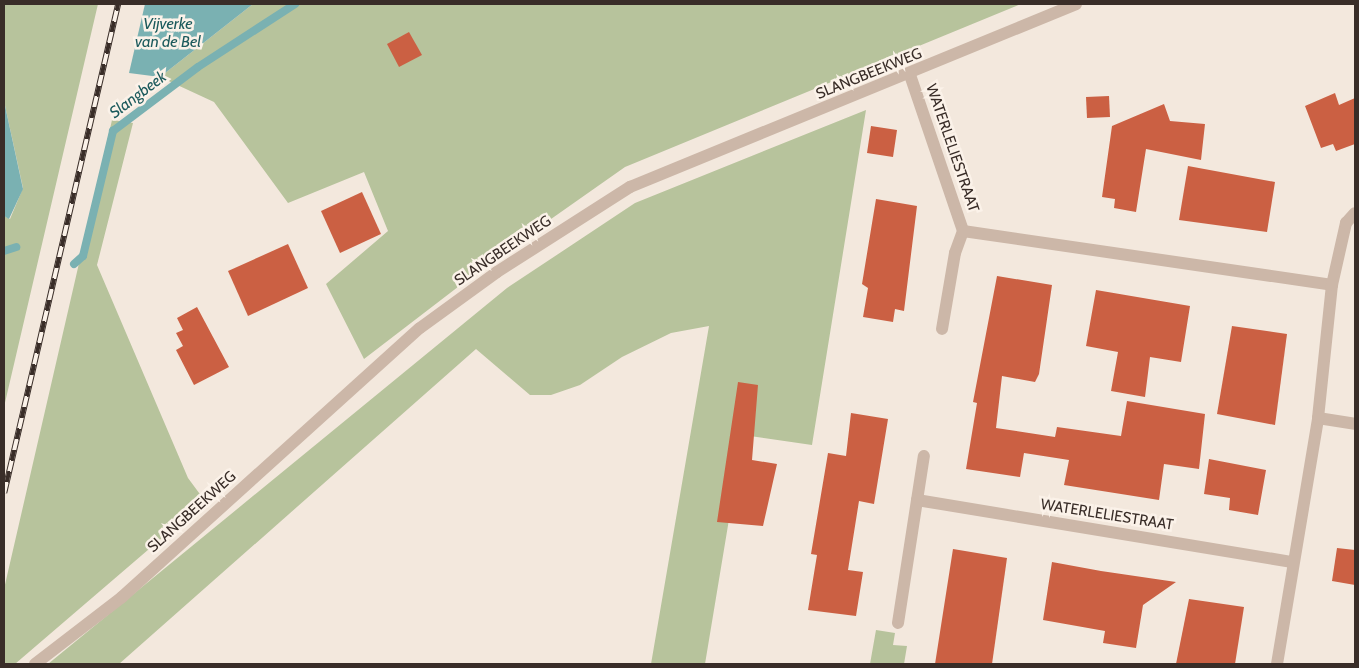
<!DOCTYPE html>
<html>
<head>
<meta charset="utf-8">
<style>
	body { margin:0 }
	#map { position:relative; width:1359px; height:668px; overflow:hidden; background:#f3e8dd; font-family:Cabin,sans-serif }
	div>[style] { position:absolute }
	.green>* { inset:0; background:#b7c39c }
	.water>* { inset:0; background:#7ab1b2 }
	.stream>* { height:8px; margin:-4px; padding:0 4px; transform-origin:4px; border-radius:4px; background:#7ab1b2 }
	.building>* { inset:0; background:#cb6043 }
	.street>* { height:12px; margin:-6px; padding:0 6px; transform-origin:6px; border-radius:6px; background:#ccb7a8 }
	.rail>* { height:5.5px; margin-top:-2.75px; transform-origin:0; background:repeating-linear-gradient(90deg,#fbf2e9 0 11px,#392d28 0 22px); box-sizing:border-box; border-block:1px solid #392d28 }
	span { translate:-50% -50%; white-space:nowrap; text-align:center; line-height:1.15; -webkit-text-stroke:5px #fbf2e9; paint-order:stroke }
	.street-label { font-size:15px; color:#392d28 }
	.water-label { font-size:16px; color:#1c5a5c; font-style:italic }
	.frame { position:absolute; inset:0; border:5px solid #392d28; pointer-events:none }
</style>
</head>
<body>
<div id="map">
	<div class="green">
		<i style="clip-path:polygon(4px 4px,98px 4px,4px 407px,4px 216px,10px 219px,23px 188px,4px 101px)"></i>
		<i style="clip-path:polygon(253px 4px,1021px 4px,625px 167px,497px 257px,364px 359px,326px 284px,388px 231px,364px 172px,288px 203px,214px 102px,160px 77px)"></i>
		<i style="clip-path:polygon(866px 110px,812px 445px,743px 435px,705px 664px,651px 664px,709px 326px,671px 333px,622px 357px,580px 385px,551px 395px,530px 395px,476px 349px,119px 664px,48px 664px,507px 288px,635px 203px)"></i>
		<i style="clip-path:polygon(112px 120px,133px 123px,97px 265px,188px 478px,205px 501px,15px 664px,4px 664px,4px 589px)"></i>
		<i style="clip-path:polygon(876px 630px,895px 633px,893px 645px,907px 646px,904px 664px,870px 664px)"></i>
	</div>
	<div class="water">
		<i style="clip-path:polygon(145px 4px,253px 4px,160px 77px,129px 73px)"></i>
		<i style="clip-path:polygon(4px 101px,23px 189px,9px 219px,4px 216px)"></i>
	</div>
	<div class="stream">
		<i style="left:4px;top:251px;width:13px;rotate:-18deg"></i>
		<i style="left:74px;top:264px;width:12px;rotate:-42deg"></i>
		<i style="left:83px;top:256px;width:129px;rotate:-76.5deg"></i>
		<i style="left:113px;top:131px;width:106px;rotate:-37deg"></i>
		<i style="left:198px;top:67px;width:116px;rotate:-33deg"></i>
	</div>
	<div class="building">
		<i style="clip-path:polygon(409px 32px,422px 55px,399px 67px,387px 44px)"></i>
		<i style="clip-path:polygon(1335px 93px,1339px 105px,1355px 98px,1355px 144px,1336px 151px,1333px 144px,1321px 148px,1305px 106px)"></i>
		<i style="clip-path:polygon(1109px 96px,1110px 117px,1087px 118px,1086px 97px)"></i>
		<i style="clip-path:polygon(1164px 104px,1170px 121px,1205px 124px,1201px 160px,1146px 149px,1136px 212px,1114px 208px,1115px 199px,1102px 197px,1112px 126px)"></i>
		<i style="clip-path:polygon(871px 126px,897px 130px,893px 157px,867px 153px)"></i>
		<i style="clip-path:polygon(1188px 166px,1275px 182px,1267px 232px,1179px 220px)"></i>
		<i style="clip-path:polygon(362px 192px,381px 234px,340px 253px,321px 211px)"></i>
		<i style="clip-path:polygon(876px 199px,917px 206px,904px 311px,895px 309px,893px 322px,863px 317px,868px 288px,862px 284px)"></i>
		<i style="clip-path:polygon(288px 244px,308px 288px,248px 316px,228px 271px)"></i>
		<i style="clip-path:polygon(997px 276px,1052px 285px,1039px 374px,1035px 382px,1002px 376px,996px 428px,1055px 437px,1057px 427px,1121px 436px,1127px 401px,1205px 414px,1199px 469px,1164px 464px,1159px 500px,1064px 485px,1069px 460px,1024px 453px,1020px 477px,966px 469px,977px 403px,973px 402px)"></i>
		<i style="clip-path:polygon(1096px 290px,1190px 306px,1181px 362px,1150px 357px,1145px 397px,1111px 391px,1118px 352px,1086px 346px)"></i>
		<i style="clip-path:polygon(197px 307px,229px 367px,194px 385px,176px 350px,183px 346px,176px 333px,183px 330px,177px 318px)"></i>
		<i style="clip-path:polygon(1232px 326px,1287px 334px,1275px 425px,1217px 414px)"></i>
		<i style="clip-path:polygon(738px 382px,758px 385px,752px 460px,777px 464px,763px 526px,717px 522px)"></i>
		<i style="clip-path:polygon(851px 413px,888px 419px,874px 504px,859px 501px,848px 570px,863px 572px,856px 616px,808px 610px,817px 555px,811px 554px,828px 453px,846px 456px)"></i>
		<i style="clip-path:polygon(1209px 459px,1266px 470px,1258px 515px,1229px 510px,1230px 498px,1204px 494px)"></i>
		<i style="clip-path:polygon(1337px 548px,1355px 550px,1355px 585px,1332px 581px)"></i>
		<i style="clip-path:polygon(953px 549px,1007px 558px,992px 664px,935px 664px)"></i>
		<i style="clip-path:polygon(1052px 562px,1101px 571px,1176px 582px,1143px 605px,1136px 648px,1103px 643px,1105px 631px,1043px 620px)"></i>
		<i style="clip-path:polygon(1189px 599px,1244px 607px,1235px 664px,1176px 664px)"></i>
	</div>
	<div class="street">
		<i style="left:910px;top:75px;width:165px;rotate:71.2deg"></i>
		<i style="left:963px;top:231px;width:23px;rotate:110deg"></i>
		<i style="left:955px;top:253px;width:77px;rotate:99.7deg"></i>
		<i style="left:963px;top:231px;width:373px;rotate:8.3deg"></i>
		<i style="left:1318px;top:418px;width:37px;rotate:9deg"></i>
		<i style="left:917px;top:500px;width:379px;rotate:9.4deg"></i>
		<i style="left:898px;top:623px;width:169px;rotate:-81.2deg"></i>
		<i style="left:35px;top:664px;width:110px;rotate:-37.6deg"></i>
		<i style="left:122px;top:597px;width:401px;rotate:-42.1deg"></i>
		<i style="left:420px;top:328px;width:95px;rotate:-36deg"></i>
		<i style="left:497px;top:272px;width:158px;rotate:-32.6deg"></i>
		<i style="left:630px;top:187px;width:482px;rotate:-22.3deg"></i>
		<i style="left:1277px;top:664px;width:249px;rotate:-80.5deg"></i>
		<i style="left:1318px;top:418px;width:134px;rotate:-84deg"></i>
		<i style="left:1332px;top:285px;width:64px;rotate:-77.3deg"></i>
		<i style="left:1346px;top:223px;width:13px;rotate:-48deg"></i>
	</div>
	<div class="rail">
		<i style="left:4px;top:493px;width:502px;rotate:-76.88deg"></i>
	</div>
	<div class="street-label">
		<span style="left:869px;top:74px;rotate:-22deg">SLANGBEEKWEG</span>
		<span style="left:952px;top:148px;rotate:71deg">WATERLELIESTRAAT</span>
		<span style="left:503px;top:251px;rotate:-34deg">SLANGBEEKWEG</span>
		<span style="left:192px;top:512px;rotate:-42deg">SLANGBEEKWEG</span>
		<span style="left:1107px;top:515px;rotate:9deg">WATERLELIESTRAAT</span>
	</div>
	<div class="water-label">
		<span style="left:168px;top:33px">Vijverke<br>van de Bel</span>
		<span style="left:138px;top:95px;rotate:-37deg">Slangbeek</span>
	</div>
	<div class="frame"></div>
</div>
</body>
</html>
